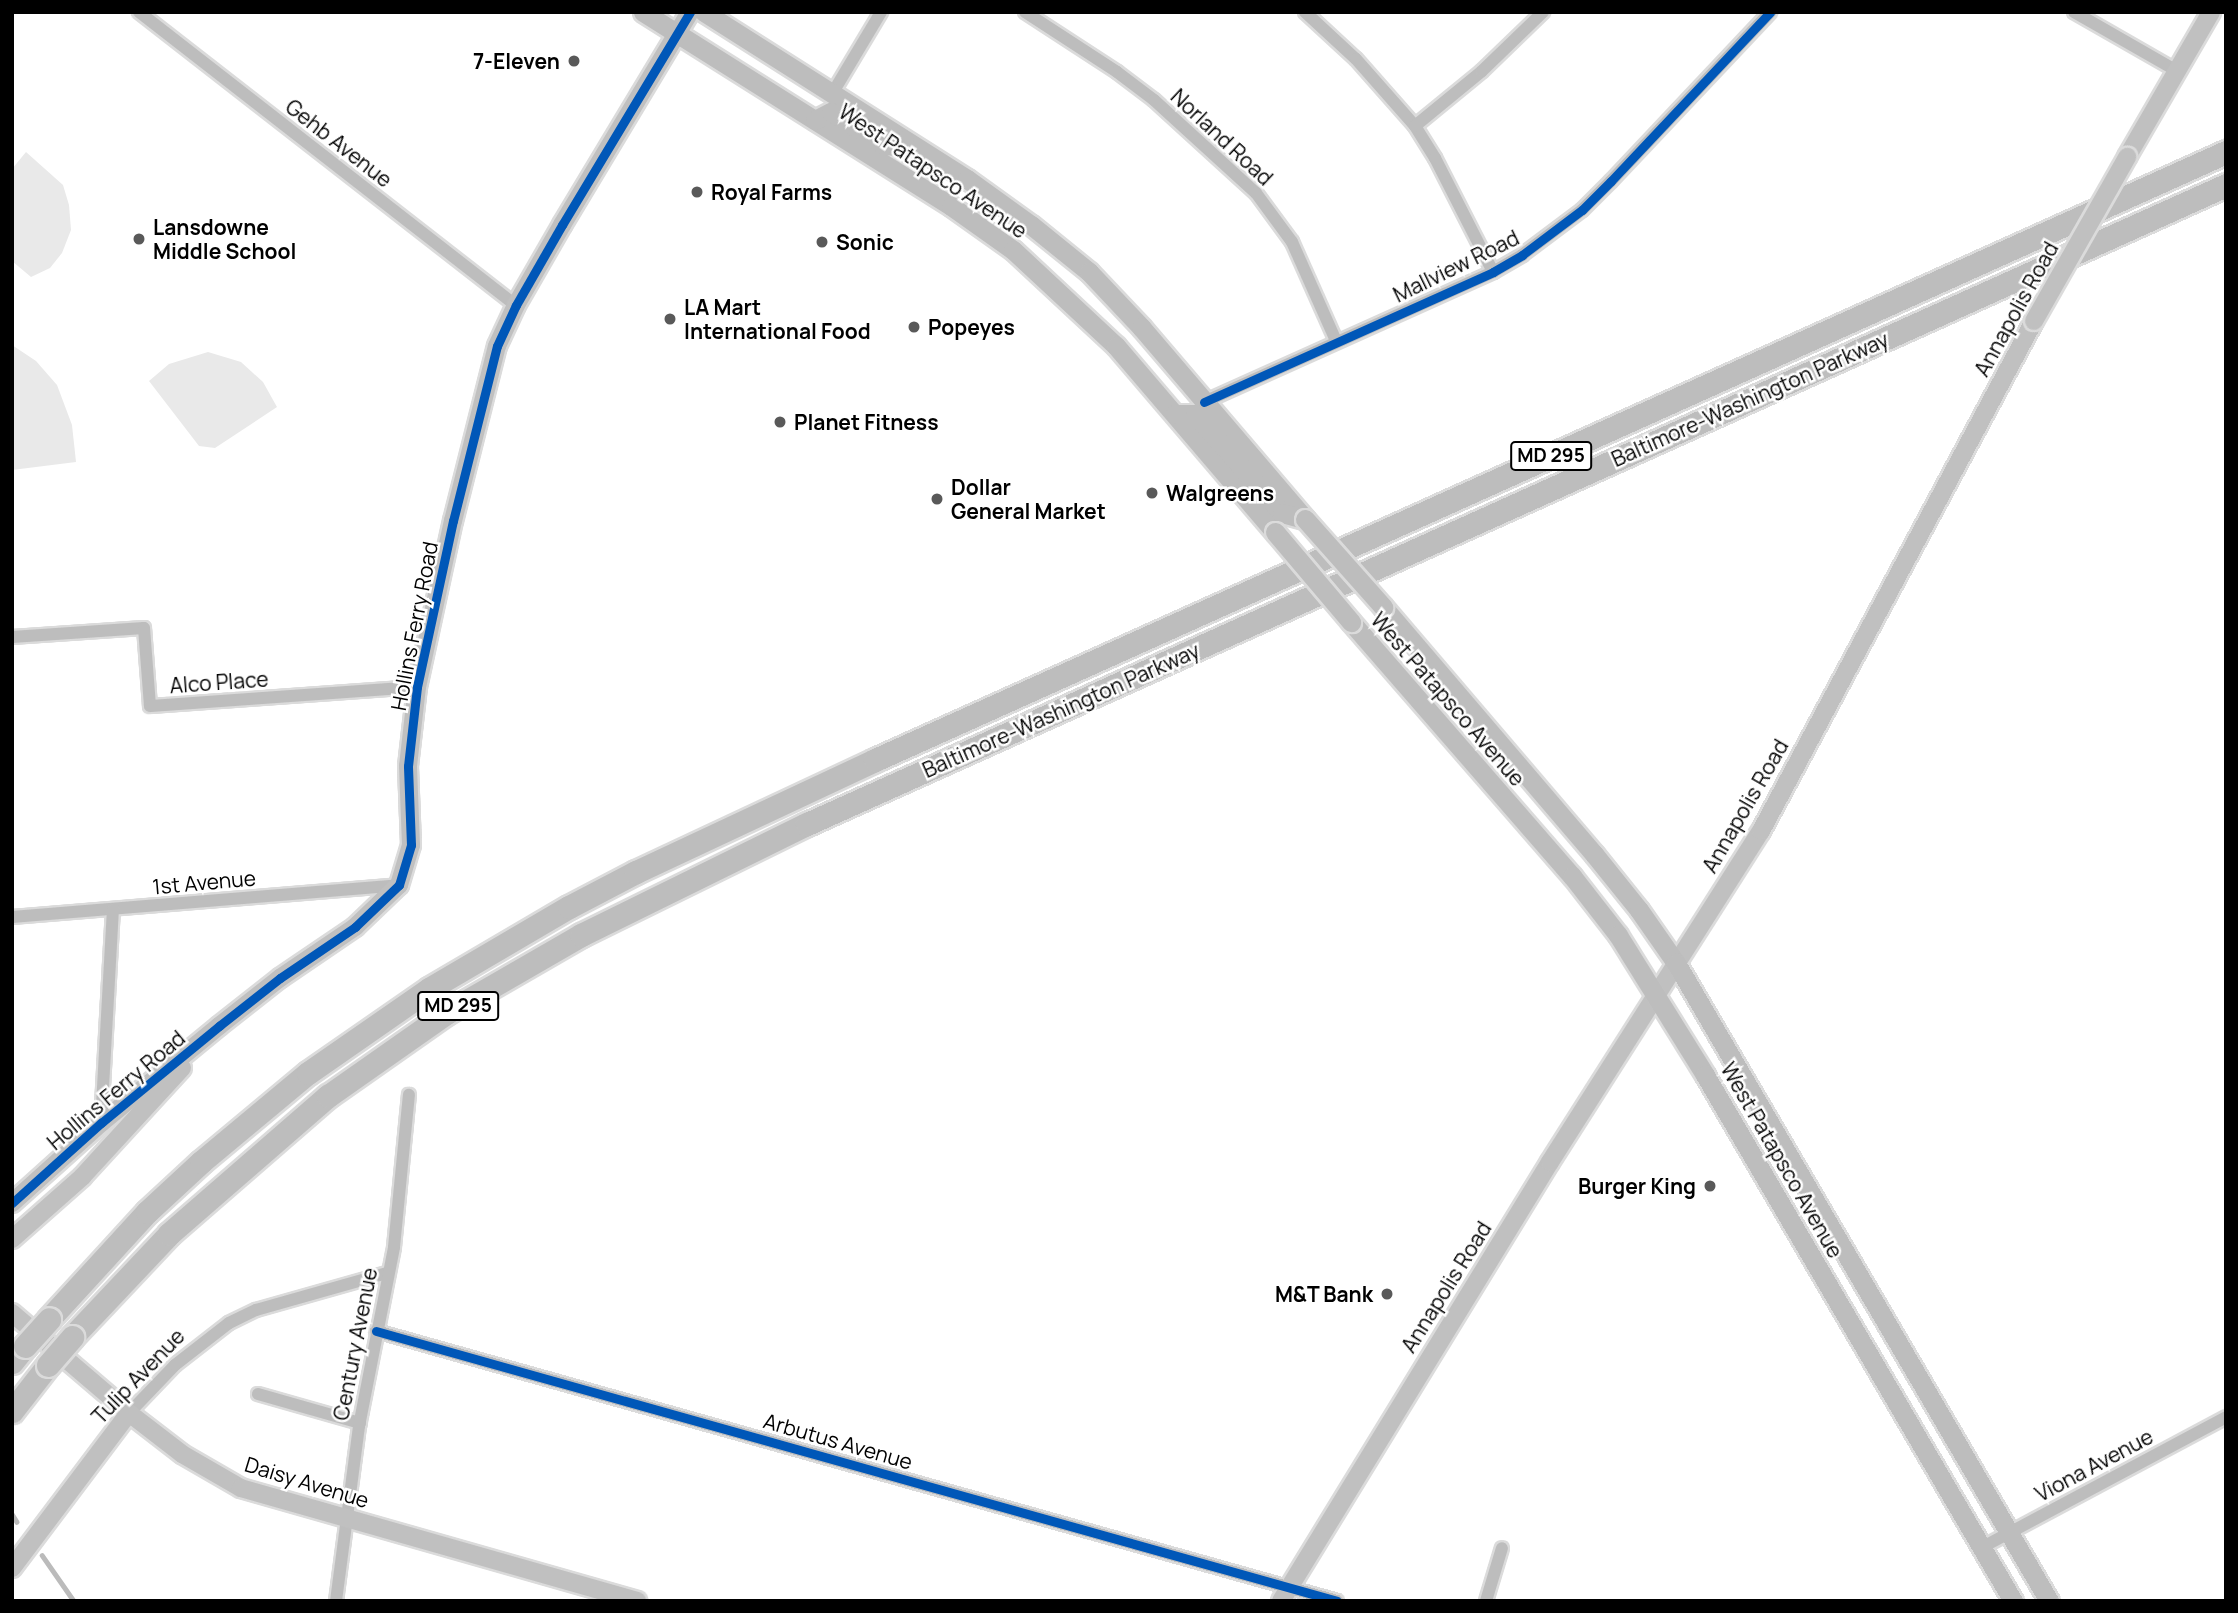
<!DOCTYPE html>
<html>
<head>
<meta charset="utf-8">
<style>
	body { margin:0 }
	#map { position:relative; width:2238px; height:1613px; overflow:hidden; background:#fff; font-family:Manrope,sans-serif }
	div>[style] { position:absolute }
	.green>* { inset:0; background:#e9e9e9 }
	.stream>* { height:4.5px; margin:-2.25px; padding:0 2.25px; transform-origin:2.25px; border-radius:2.25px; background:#bbb }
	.roads { filter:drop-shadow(2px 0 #dbdbdb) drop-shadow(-2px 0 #dbdbdb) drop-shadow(0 2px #dbdbdb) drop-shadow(0 -2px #dbdbdb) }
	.street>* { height:12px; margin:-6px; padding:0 6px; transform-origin:6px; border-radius:6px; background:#bdbdbd }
	.secondary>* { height:18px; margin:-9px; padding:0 9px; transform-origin:9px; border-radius:9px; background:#c0c0c0 }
	.primary>* { height:19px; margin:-9.5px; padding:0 9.5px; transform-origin:9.5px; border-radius:9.5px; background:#bdbdbd }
	.highway>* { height:23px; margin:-11.5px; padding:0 11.5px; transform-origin:11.5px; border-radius:11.5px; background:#bdbdbd }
	.bridges { filter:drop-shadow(2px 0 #dbdbdb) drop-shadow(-2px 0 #dbdbdb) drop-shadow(0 2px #dbdbdb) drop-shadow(0 -2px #dbdbdb) }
	.secondary-bridge>* { height:18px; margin:-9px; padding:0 9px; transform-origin:9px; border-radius:9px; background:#c0c0c0 }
	.primary-bridge>* { height:19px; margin:-9.5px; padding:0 9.5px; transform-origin:9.5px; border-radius:9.5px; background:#bdbdbd }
	.highway-bridge>* { height:23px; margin:-11.5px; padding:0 11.5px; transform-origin:11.5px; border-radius:11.5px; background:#bdbdbd }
	.cycleway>* { height:9px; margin:-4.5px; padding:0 4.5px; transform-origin:4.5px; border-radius:4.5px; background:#0057b8 }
	.dots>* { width:19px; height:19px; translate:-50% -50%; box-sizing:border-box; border:4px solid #fff; border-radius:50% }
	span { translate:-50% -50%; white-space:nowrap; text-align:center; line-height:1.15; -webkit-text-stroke:5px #fff; paint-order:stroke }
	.shield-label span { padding:2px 5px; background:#fff; border:2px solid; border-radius:5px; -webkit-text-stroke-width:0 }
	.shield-label { font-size:19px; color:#000; font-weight:700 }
	.poi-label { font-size:21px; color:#000; font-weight:700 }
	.right { translate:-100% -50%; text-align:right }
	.left { translate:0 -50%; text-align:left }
	.street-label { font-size:21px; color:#000 }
	.frame { position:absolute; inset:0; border:14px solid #000; pointer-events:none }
</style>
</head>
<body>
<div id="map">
	<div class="green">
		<i style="clip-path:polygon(26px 152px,63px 185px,69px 205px,71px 230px,62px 253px,50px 268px,31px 277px,12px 261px,12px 169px)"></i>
		<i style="clip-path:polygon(12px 345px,36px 361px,57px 385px,72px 425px,76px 462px,12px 470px)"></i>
		<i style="clip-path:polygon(208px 352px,241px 362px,263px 382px,277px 407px,215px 448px,199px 446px,149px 381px,169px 364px)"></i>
	</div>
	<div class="stream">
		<i style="left:12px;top:1514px;width:9px;rotate:58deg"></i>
		<i style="left:42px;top:1555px;width:56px;rotate:55.2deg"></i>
	</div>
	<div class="roads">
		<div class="street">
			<i style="left:139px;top:12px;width:477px;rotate:37.9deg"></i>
			<i style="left:1025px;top:12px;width:110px;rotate:33.1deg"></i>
			<i style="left:1117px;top:72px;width:46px;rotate:37.1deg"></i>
			<i style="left:1154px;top:100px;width:138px;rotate:42.4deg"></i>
			<i style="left:1256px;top:193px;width:61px;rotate:53.7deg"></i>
			<i style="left:1292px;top:242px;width:108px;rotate:66deg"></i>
			<i style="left:1305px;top:12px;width:69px;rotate:42.7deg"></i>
			<i style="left:1356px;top:59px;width:89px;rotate:48.6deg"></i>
			<i style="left:1415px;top:126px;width:38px;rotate:58deg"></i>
			<i style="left:1435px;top:158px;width:128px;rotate:63deg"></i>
			<i style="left:2074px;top:12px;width:119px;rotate:29.8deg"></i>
			<i style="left:832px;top:94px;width:96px;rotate:-59.1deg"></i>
			<i style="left:1415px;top:126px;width:87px;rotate:-39.4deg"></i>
			<i style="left:1482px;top:71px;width:85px;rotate:-44deg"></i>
			<i style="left:1204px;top:402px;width:317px;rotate:-24.2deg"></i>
			<i style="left:1493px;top:272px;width:34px;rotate:-30deg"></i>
			<i style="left:1522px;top:255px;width:75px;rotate:-36.9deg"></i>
			<i style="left:1582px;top:210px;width:41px;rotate:-45deg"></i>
			<i style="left:1611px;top:181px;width:232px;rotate:-46.7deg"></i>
			<i style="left:12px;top:637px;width:132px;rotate:-3.9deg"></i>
			<i style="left:144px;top:628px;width:78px;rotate:85.6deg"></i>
			<i style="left:150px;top:706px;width:268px;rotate:-4.1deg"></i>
			<i style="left:12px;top:917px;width:388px;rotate:-4.7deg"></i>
			<i style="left:101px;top:1123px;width:214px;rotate:-86.8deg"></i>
			<i style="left:376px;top:1331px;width:998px;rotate:15.69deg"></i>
			<i style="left:258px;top:1394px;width:106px;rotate:15.9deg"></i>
			<i style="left:129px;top:1413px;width:66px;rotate:-46.2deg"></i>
			<i style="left:175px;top:1365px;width:68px;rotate:-37.9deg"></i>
			<i style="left:229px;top:1323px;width:30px;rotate:-26deg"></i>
			<i style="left:256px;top:1310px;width:136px;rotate:-15.8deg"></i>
			<i style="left:1981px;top:1548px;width:278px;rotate:-28.1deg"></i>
			<i style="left:336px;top:1601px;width:177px;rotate:-82.5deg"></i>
			<i style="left:359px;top:1426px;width:182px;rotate:-78.9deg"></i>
			<i style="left:394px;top:1247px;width:153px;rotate:-84.4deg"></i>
			<i style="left:1486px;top:1601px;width:55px;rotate:-73.2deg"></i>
		</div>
		<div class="secondary">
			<i style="left:2127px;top:157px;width:168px;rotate:-59.9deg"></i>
			<i style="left:12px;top:1203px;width:120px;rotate:-42deg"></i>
			<i style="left:101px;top:1123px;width:153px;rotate:-39.4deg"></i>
			<i style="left:219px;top:1026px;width:78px;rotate:-38.2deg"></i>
			<i style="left:280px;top:978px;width:91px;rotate:-34.2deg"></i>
			<i style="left:355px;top:927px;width:61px;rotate:-43.7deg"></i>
			<i style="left:399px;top:885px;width:42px;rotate:-73.3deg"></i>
			<i style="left:411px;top:845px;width:79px;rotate:-92.2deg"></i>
			<i style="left:408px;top:766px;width:80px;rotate:-83.5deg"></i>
			<i style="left:417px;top:687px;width:170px;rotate:-77.8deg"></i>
			<i style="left:453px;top:521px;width:180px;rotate:-75.9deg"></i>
			<i style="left:497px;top:346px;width:45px;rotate:-65.1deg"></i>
			<i style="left:516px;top:305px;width:92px;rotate:-60.1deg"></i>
			<i style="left:562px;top:225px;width:249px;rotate:-59deg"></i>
			<i style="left:12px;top:1239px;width:94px;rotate:-41.5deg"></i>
			<i style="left:82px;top:1177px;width:148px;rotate:-47.5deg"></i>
			<i style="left:12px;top:1313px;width:154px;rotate:40.5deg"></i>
			<i style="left:129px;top:1413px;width:67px;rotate:37.7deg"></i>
			<i style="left:182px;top:1454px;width:68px;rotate:30deg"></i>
			<i style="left:241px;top:1488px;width:412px;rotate:15.9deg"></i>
			<i style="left:12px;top:1568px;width:194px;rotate:-53deg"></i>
			<i style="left:1281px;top:1601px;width:515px;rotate:-58.5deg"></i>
			<i style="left:1550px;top:1162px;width:393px;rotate:-57.5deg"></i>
			<i style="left:1761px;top:831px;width:578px;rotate:-61.84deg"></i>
		</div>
		<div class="primary">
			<i style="left:643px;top:12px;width:364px;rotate:32.2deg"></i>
			<i style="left:951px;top:206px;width:76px;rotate:35.4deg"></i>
			<i style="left:1013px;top:250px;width:141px;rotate:43deg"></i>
			<i style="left:1116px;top:346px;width:245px;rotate:49.5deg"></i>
			<i style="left:704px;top:12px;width:312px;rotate:32.4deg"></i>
			<i style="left:967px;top:179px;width:79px;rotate:35.7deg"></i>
			<i style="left:1031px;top:225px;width:75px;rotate:39deg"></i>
			<i style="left:1089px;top:272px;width:76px;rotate:46.6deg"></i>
			<i style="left:1141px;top:327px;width:253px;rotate:49.5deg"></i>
			<i style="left:815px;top:120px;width:18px;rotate:-27deg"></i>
			<i style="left:831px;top:112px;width:62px;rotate:31.9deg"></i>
			<i style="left:884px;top:145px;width:12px;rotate:5deg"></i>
			<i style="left:896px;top:146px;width:10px;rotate:-37deg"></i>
			<i style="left:1175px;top:414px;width:20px"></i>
			<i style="left:1195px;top:414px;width:132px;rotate:48.7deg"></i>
			<i style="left:1282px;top:513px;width:24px;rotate:15deg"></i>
			<i style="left:1383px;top:607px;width:325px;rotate:49.5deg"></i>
			<i style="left:1594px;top:854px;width:72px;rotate:51.2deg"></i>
			<i style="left:1639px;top:910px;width:65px;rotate:55.1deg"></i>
			<i style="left:1676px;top:963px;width:739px;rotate:59.69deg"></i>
			<i style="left:1351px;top:622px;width:337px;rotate:49deg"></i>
			<i style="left:1572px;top:876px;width:75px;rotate:52.1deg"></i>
			<i style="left:1618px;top:935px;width:165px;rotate:58.1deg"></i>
			<i style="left:1705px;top:1075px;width:610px;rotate:59.65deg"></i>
		</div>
		<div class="highway">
			<i style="left:49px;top:1319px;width:145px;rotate:-47.5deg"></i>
			<i style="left:147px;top:1212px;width:74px;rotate:-42.8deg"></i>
			<i style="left:201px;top:1162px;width:139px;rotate:-39.8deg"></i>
			<i style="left:308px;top:1073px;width:147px;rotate:-34.8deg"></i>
			<i style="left:429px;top:989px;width:162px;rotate:-30.4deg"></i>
			<i style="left:569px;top:907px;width:76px;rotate:-27.6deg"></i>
			<i style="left:636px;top:872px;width:264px;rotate:-25.1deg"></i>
			<i style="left:875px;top:760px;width:1482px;rotate:-24.23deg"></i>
			<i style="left:72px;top:1337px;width:141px;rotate:-46.7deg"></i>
			<i style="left:169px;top:1234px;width:211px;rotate:-41deg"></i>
			<i style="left:328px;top:1096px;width:144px;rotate:-35.1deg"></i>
			<i style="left:446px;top:1013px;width:156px;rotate:-30deg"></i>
			<i style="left:581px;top:935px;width:252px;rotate:-26.2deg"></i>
			<i style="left:807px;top:824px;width:1556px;rotate:-24.24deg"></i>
			<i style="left:12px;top:1362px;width:21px;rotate:-51deg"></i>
			<i style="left:12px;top:1411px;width:58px;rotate:-52deg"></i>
		</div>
	</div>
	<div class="bridges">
		<div class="secondary-bridge">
			<i style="left:2034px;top:321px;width:189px;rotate:-60.4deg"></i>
		</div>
		<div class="primary-bridge">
			<i style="left:1305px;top:519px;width:118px;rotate:48.4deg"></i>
			<i style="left:1275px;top:532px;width:118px;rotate:49.8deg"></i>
		</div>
		<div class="highway-bridge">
			<i style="left:25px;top:1346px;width:36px;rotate:-48deg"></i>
			<i style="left:48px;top:1365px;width:37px;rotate:-49deg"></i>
		</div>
	</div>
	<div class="cycleway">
		<i style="left:1204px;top:402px;width:317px;rotate:-24.2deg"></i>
		<i style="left:1493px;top:272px;width:34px;rotate:-30deg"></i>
		<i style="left:1522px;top:255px;width:75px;rotate:-36.9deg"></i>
		<i style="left:1582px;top:210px;width:41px;rotate:-45deg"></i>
		<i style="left:1611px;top:181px;width:232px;rotate:-46.7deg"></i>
		<i style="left:12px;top:1203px;width:120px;rotate:-42deg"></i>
		<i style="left:101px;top:1123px;width:153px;rotate:-39.4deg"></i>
		<i style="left:219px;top:1026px;width:78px;rotate:-38.2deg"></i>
		<i style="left:280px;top:978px;width:91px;rotate:-34.2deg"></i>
		<i style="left:355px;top:927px;width:61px;rotate:-43.7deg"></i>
		<i style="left:399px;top:885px;width:42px;rotate:-73.3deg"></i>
		<i style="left:411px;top:845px;width:79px;rotate:-92.2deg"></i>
		<i style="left:408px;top:766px;width:80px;rotate:-83.5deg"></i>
		<i style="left:417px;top:687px;width:170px;rotate:-77.8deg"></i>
		<i style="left:453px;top:521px;width:180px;rotate:-75.9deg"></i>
		<i style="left:497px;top:346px;width:45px;rotate:-65.1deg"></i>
		<i style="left:516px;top:305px;width:92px;rotate:-60.1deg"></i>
		<i style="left:562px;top:225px;width:249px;rotate:-59deg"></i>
		<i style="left:376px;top:1331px;width:998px;rotate:15.69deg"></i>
	</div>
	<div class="dots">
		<i style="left:574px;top:61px;background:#595959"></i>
		<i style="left:697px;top:192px;background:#595959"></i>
		<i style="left:139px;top:239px;background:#595959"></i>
		<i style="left:822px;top:242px;background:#595959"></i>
		<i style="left:670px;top:319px;background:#595959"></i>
		<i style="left:914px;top:327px;background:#595959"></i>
		<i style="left:780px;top:422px;background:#595959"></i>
		<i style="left:1152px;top:493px;background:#595959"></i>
		<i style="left:937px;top:499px;background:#595959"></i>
		<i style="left:1710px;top:1186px;background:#595959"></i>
		<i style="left:1387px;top:1294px;background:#595959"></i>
	</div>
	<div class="shield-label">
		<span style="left:1551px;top:456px">MD 295</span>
		<span style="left:458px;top:1006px">MD 295</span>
	</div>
	<div class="poi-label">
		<span class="right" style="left:560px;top:61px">7-Eleven</span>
		<span class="left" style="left:711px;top:192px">Royal Farms</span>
		<span class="left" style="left:153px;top:239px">Lansdowne<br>Middle School</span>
		<span class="left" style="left:836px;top:242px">Sonic</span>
		<span class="left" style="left:684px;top:319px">LA Mart<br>International Food</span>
		<span class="left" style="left:928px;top:327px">Popeyes</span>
		<span class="left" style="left:794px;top:422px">Planet Fitness</span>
		<span class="left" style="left:951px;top:499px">Dollar<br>General Market</span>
		<span class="left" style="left:1166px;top:493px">Walgreens</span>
		<span class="right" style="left:1696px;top:1186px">Burger King</span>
		<span class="right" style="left:1373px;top:1294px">M&amp;T Bank</span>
	</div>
	<div class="street-label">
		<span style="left:1222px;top:137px;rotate:43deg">Norland Road</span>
		<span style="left:339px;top:143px;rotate:38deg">Gehb Avenue</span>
		<span style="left:933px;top:171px;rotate:34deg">West Patapsco Avenue</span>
		<span style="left:1456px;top:266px;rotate:-26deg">Mallview Road</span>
		<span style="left:2016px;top:309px;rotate:-61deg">Annapolis Road</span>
		<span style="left:1750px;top:399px;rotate:-24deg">Baltimore-Washington Parkway</span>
		<span style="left:414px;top:626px;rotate:-79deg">Hollins Ferry Road</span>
		<span style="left:219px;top:682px;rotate:-4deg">Alco Place</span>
		<span style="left:1448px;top:699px;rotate:49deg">West Patapsco Avenue</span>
		<span style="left:1061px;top:710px;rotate:-24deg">Baltimore-Washington Parkway</span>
		<span style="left:1745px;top:806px;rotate:-60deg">Annapolis Road</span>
		<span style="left:204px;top:882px;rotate:-5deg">1st Avenue</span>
		<span style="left:116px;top:1090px;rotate:-40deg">Hollins Ferry Road</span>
		<span style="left:1782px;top:1160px;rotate:60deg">West Patapsco Avenue</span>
		<span style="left:1446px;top:1287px;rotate:-58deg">Annapolis Road</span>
		<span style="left:355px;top:1344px;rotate:-79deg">Century Avenue</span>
		<span style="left:138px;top:1376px;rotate:-46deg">Tulip Avenue</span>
		<span style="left:838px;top:1441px;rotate:16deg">Arbutus Avenue</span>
		<span style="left:2094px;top:1465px;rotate:-28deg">Viona Avenue</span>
		<span style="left:307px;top:1482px;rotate:17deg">Daisy Avenue</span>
	</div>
	<div class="frame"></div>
</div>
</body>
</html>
